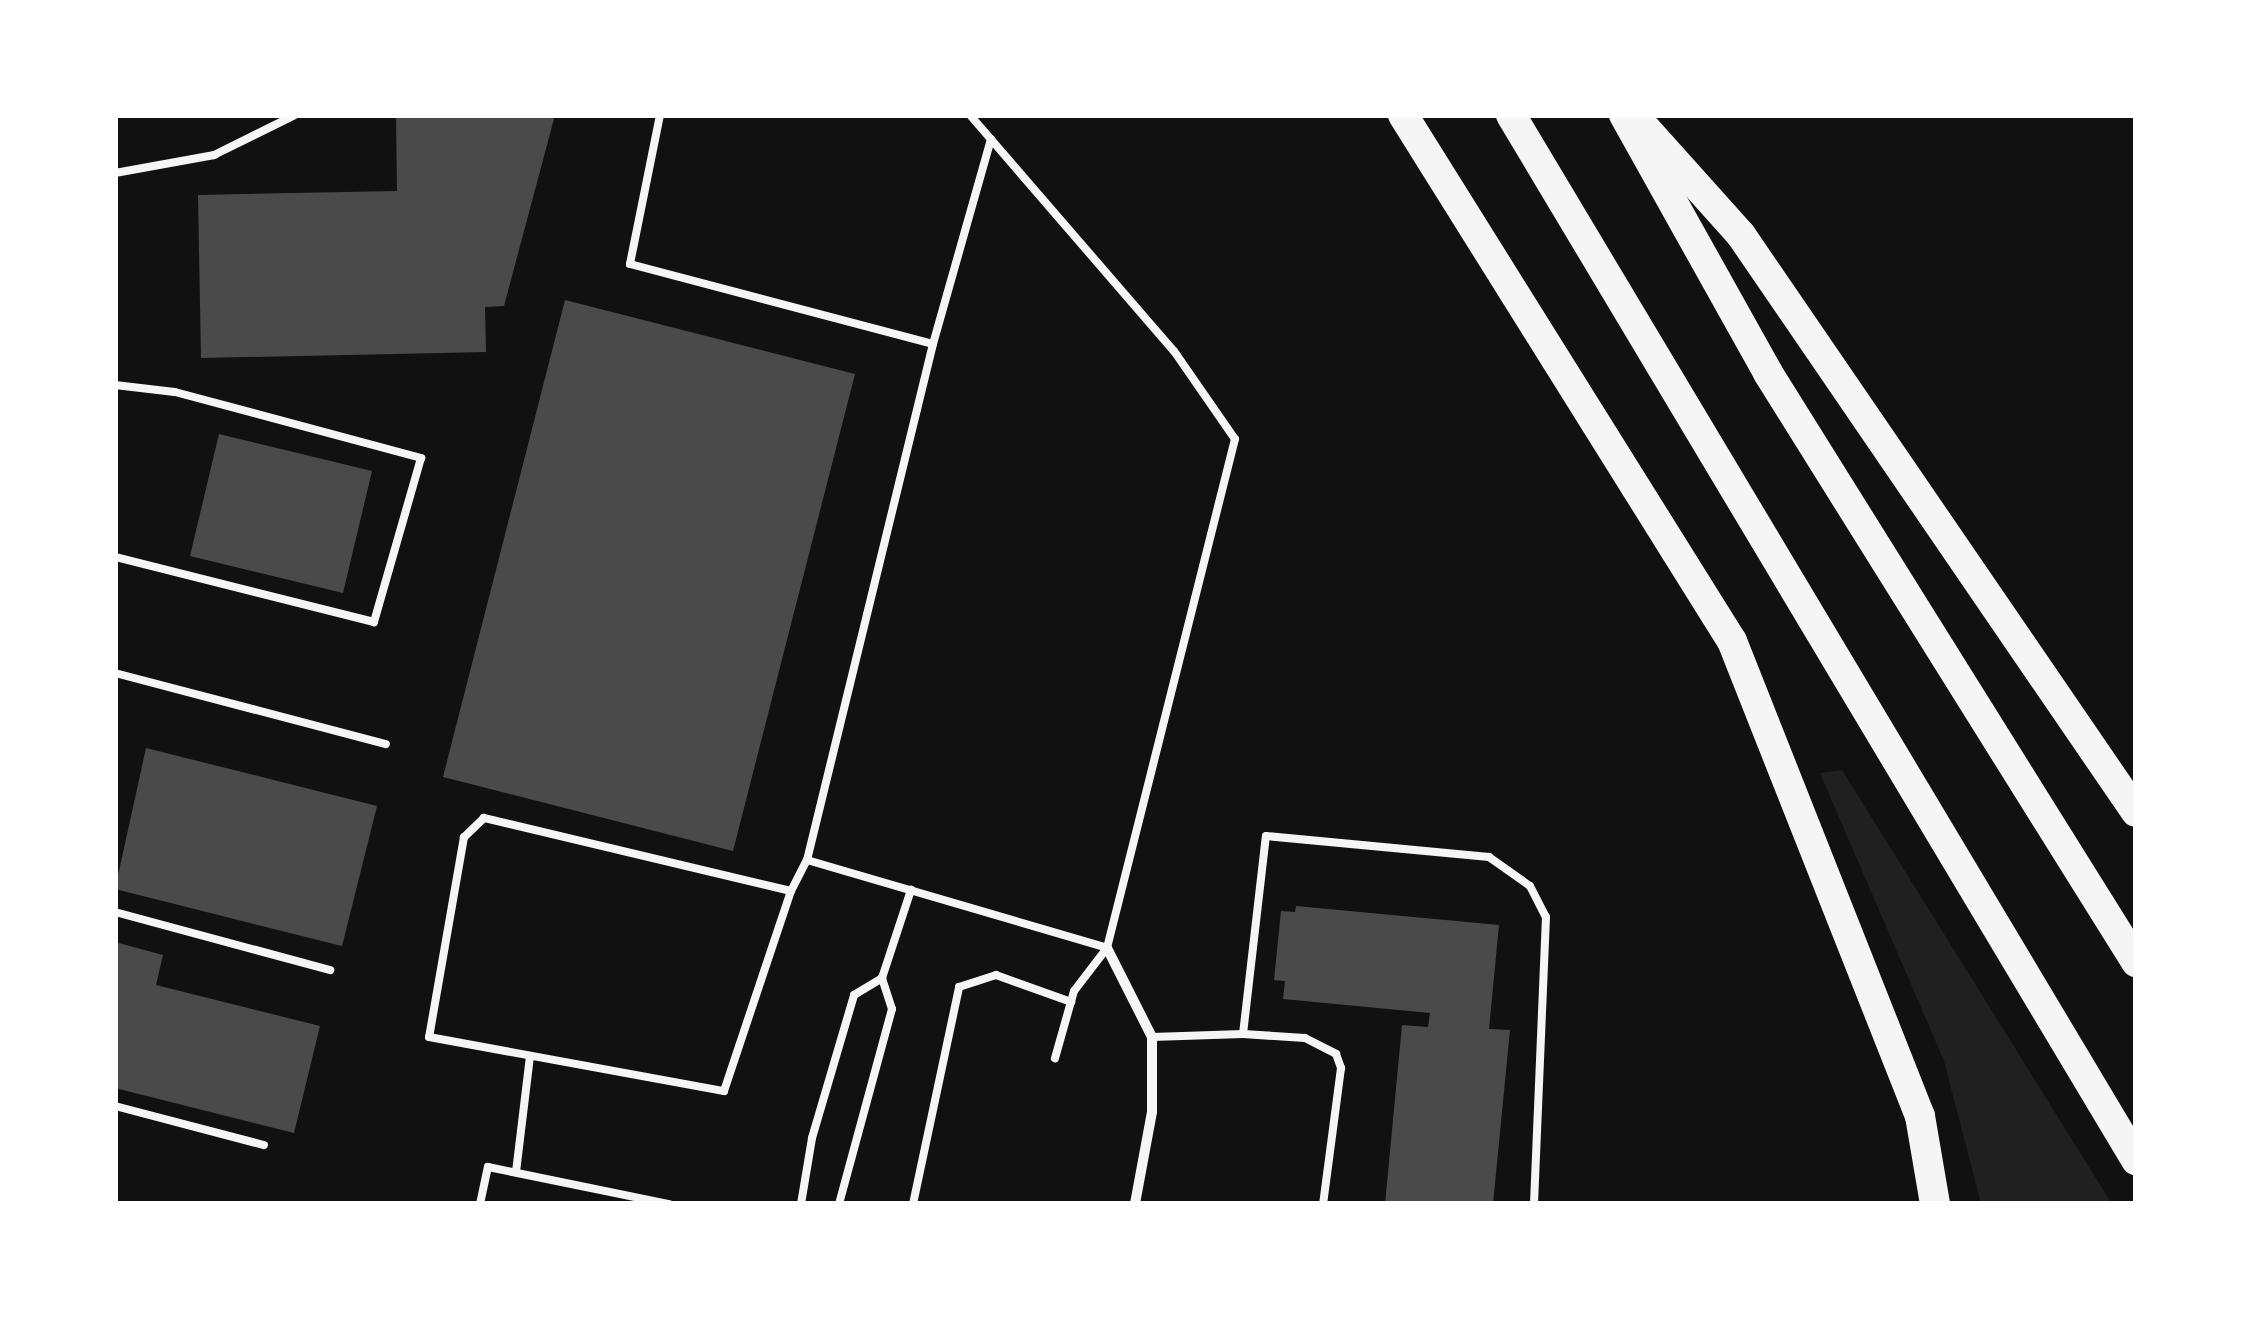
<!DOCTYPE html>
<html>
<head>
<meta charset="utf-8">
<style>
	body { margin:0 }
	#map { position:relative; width:2251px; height:1319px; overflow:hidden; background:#111; font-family:"Exo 2",sans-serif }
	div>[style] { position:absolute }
	.green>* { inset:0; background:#202020 }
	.building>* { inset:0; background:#4a4a4a }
	.service>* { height:8px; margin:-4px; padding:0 4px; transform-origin:4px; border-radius:4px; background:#f5f5f5 }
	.minor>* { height:10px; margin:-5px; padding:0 5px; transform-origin:5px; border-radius:5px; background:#f5f5f5 }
	.motorway>* { height:30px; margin:-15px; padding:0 15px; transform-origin:15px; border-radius:15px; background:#f5f5f5 }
	span { translate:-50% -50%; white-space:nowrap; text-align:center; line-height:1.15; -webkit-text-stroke:10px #fff; paint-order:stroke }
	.frame { position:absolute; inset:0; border:118px solid #fff; pointer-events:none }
</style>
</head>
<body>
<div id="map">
	<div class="green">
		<i style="clip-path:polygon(1842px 770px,2112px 1204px,1981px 1204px,1944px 1061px,1820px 773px)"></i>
	</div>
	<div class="building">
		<i style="clip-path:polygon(396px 115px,555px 115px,504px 306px,485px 307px,486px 352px,201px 358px,198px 195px,397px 191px)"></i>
		<i style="clip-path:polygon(565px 300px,855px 374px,733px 851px,443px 777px)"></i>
		<i style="clip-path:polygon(219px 434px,372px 471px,343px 593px,190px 556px)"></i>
		<i style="clip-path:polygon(146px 748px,377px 806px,342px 946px,115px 889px)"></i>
		<i style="clip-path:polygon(1296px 906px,1499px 925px,1489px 1029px,1510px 1030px,1493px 1204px,1385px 1204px,1402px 1025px,1428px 1027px,1430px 1013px,1283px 999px,1285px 981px,1274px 980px,1281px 911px,1295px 912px)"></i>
		<i style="clip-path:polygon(115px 942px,163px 955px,156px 985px,320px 1026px,294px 1133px,115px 1088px)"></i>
	</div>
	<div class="service">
		<i style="left:660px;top:115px;width:152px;rotate:101.4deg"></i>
		<i style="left:630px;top:264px;width:313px;rotate:14.8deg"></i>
		<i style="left:933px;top:344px;width:531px;rotate:103.72deg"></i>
		<i style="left:970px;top:115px;width:312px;rotate:49.2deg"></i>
		<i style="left:1174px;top:351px;width:107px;rotate:55.3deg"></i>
		<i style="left:1235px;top:439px;width:525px;rotate:104.12deg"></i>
		<i style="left:1107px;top:948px;width:54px;rotate:127.5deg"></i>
		<i style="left:1074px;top:991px;width:70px;rotate:105.8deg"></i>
		<i style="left:115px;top:173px;width:101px;rotate:-10.3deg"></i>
		<i style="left:214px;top:155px;width:90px;rotate:-26.3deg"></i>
		<i style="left:933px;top:344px;width:213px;rotate:-74.2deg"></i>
		<i style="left:115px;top:385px;width:60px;rotate:6.7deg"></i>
		<i style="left:175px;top:392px;width:255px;rotate:15deg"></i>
		<i style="left:421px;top:458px;width:171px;rotate:106deg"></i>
		<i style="left:374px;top:622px;width:267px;rotate:-165.9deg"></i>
		<i style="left:115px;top:673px;width:280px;rotate:14.7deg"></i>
		<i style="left:791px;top:891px;width:316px;rotate:-166.6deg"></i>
		<i style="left:484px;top:818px;width:28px;rotate:136deg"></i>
		<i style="left:464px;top:837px;width:203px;rotate:99.9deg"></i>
		<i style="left:429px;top:1037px;width:300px;rotate:10.4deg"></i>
		<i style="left:724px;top:1091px;width:211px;rotate:-71.5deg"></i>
		<i style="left:791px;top:891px;width:35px;rotate:-63deg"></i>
		<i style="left:807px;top:860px;width:313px;rotate:16.3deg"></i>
		<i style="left:115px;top:912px;width:223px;rotate:15.1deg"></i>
		<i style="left:1243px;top:1034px;width:62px;rotate:3.7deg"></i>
		<i style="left:1305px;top:1038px;width:35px;rotate:27deg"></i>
		<i style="left:1336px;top:1054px;width:15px;rotate:70deg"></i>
		<i style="left:1341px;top:1068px;width:137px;rotate:97.5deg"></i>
		<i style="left:1152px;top:1037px;width:91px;rotate:-1.9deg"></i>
		<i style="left:1243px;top:1034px;width:199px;rotate:-83.4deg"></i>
		<i style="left:1266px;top:836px;width:224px;rotate:5.4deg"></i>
		<i style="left:1489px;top:857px;width:50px;rotate:35.3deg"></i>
		<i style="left:1530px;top:886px;width:35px;rotate:63deg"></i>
		<i style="left:1546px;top:917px;width:287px;rotate:92.4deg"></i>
		<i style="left:115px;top:1106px;width:154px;rotate:14.7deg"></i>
		<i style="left:516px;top:1172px;width:117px;rotate:-83.1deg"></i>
		<i style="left:480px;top:1204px;width:38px;rotate:-78deg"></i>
		<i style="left:488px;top:1167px;width:185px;rotate:11.6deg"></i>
		<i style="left:801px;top:1204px;width:67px;rotate:-80.5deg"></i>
		<i style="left:812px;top:1138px;width:149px;rotate:-73.6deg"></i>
		<i style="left:854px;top:995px;width:33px;rotate:-31deg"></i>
		<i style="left:839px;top:1204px;width:202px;rotate:-74.8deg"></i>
		<i style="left:892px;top:1009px;width:33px;rotate:-108deg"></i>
		<i style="left:882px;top:978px;width:93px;rotate:-71.8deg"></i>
		<i style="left:913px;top:1204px;width:222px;rotate:-78deg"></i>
		<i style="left:959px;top:987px;width:39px;rotate:-18deg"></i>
		<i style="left:996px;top:975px;width:80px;rotate:19.8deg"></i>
	</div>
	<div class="minor">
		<i style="left:1107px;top:948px;width:100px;rotate:63.2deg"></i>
		<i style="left:1152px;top:1037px;width:75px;rotate:90deg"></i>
		<i style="left:1152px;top:1112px;width:94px;rotate:100.5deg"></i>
	</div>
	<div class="motorway">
		<i style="left:1403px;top:115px;width:620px;rotate:57.98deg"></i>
		<i style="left:1732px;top:641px;width:511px;rotate:68.41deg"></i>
		<i style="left:1920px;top:1116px;width:89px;rotate:80.3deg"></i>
		<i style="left:1511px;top:115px;width:1218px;rotate:59.12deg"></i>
		<i style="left:1624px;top:115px;width:295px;rotate:60.8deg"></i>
		<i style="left:1768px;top:373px;width:695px;rotate:58deg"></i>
		<i style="left:1646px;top:129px;width:142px;rotate:48.1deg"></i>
		<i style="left:1741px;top:235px;width:699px;rotate:55.61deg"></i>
	</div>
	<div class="frame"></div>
</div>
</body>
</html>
